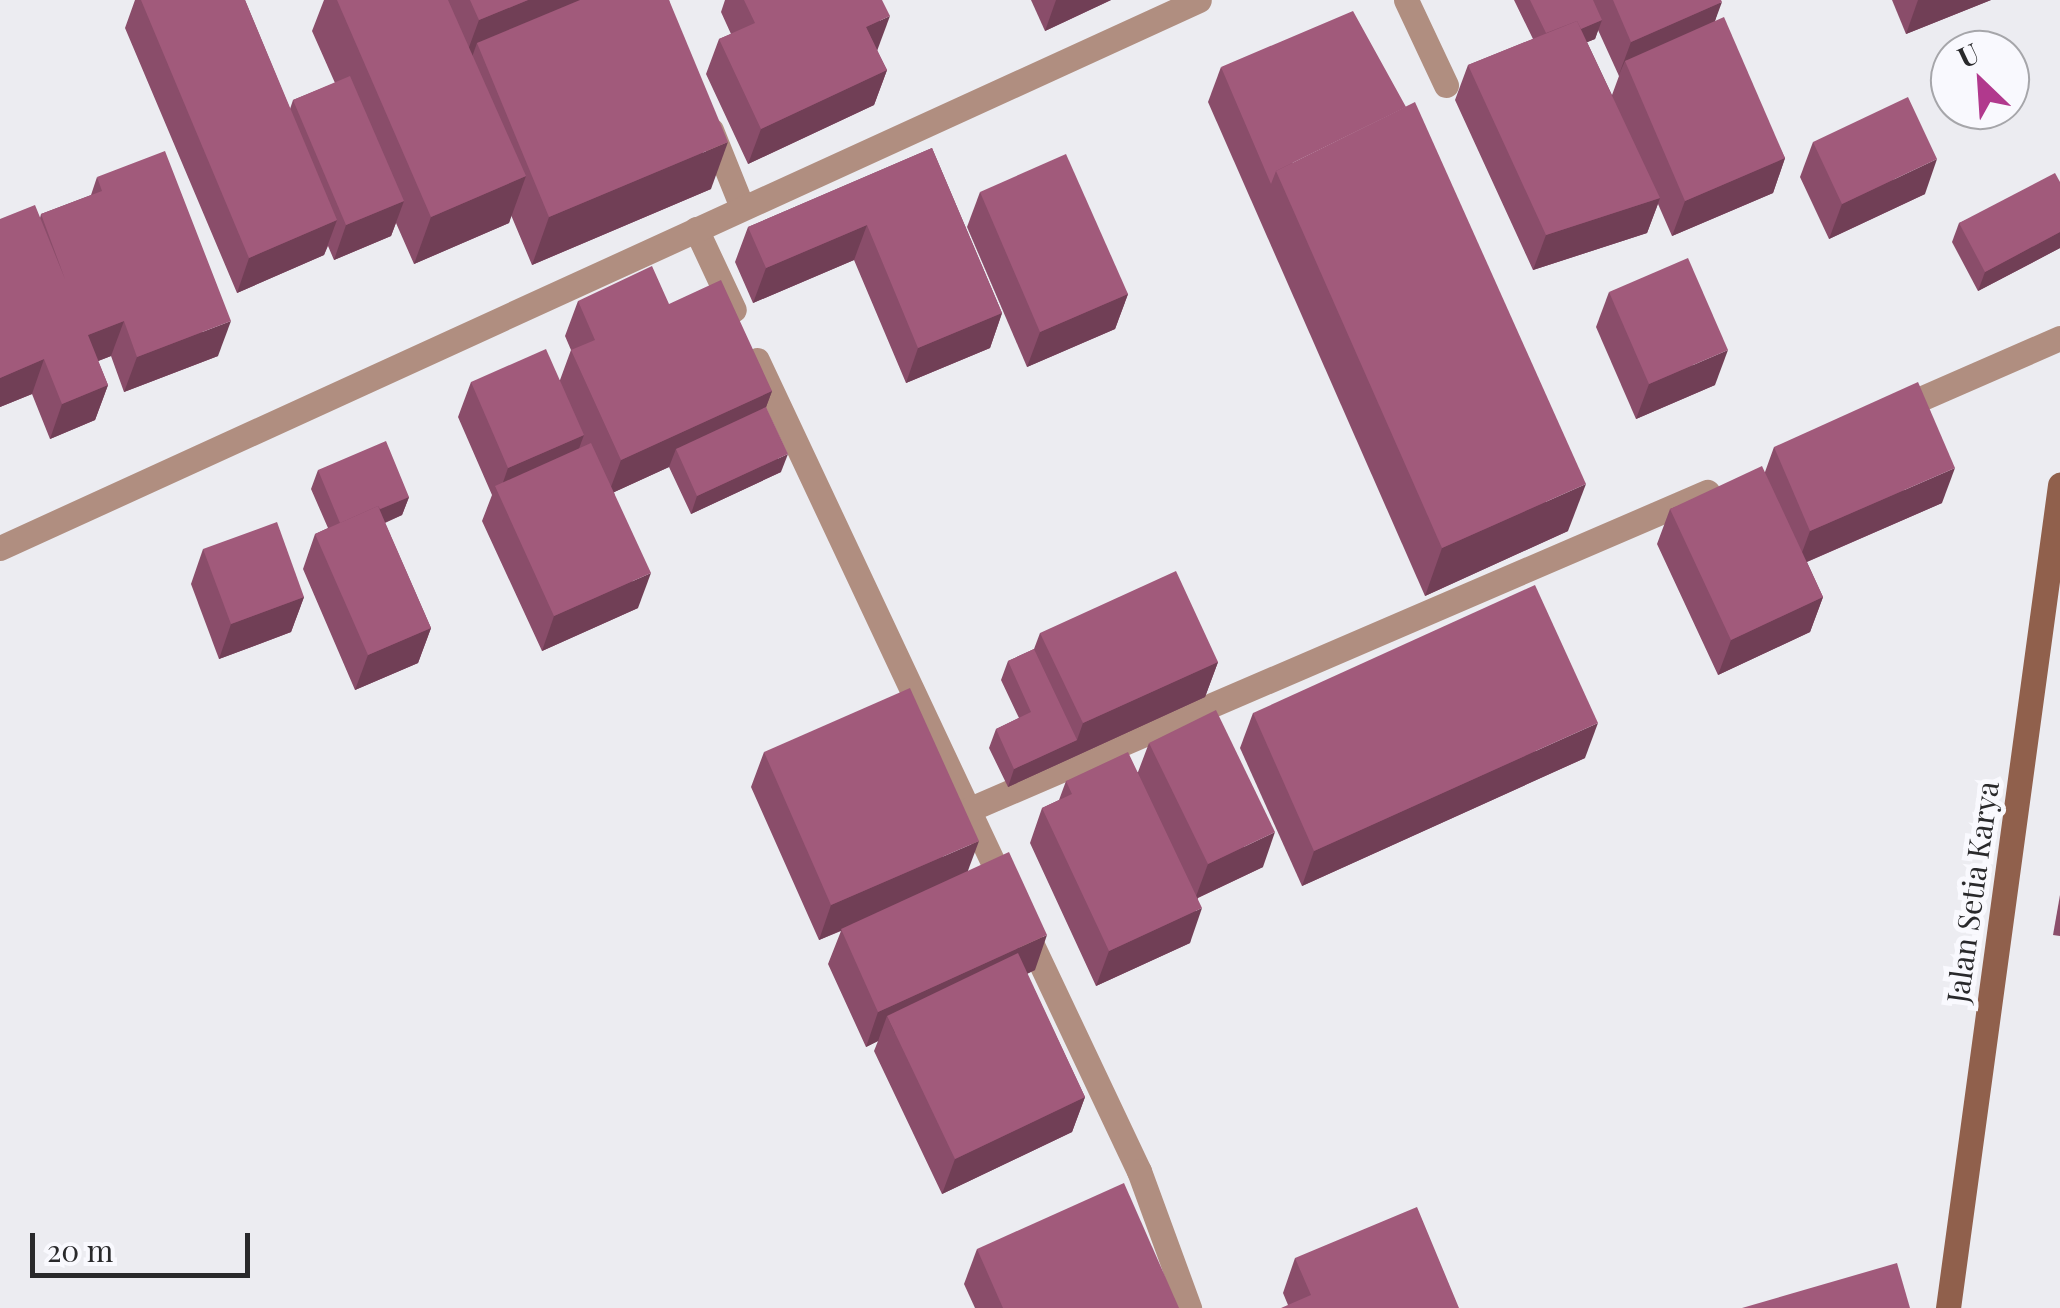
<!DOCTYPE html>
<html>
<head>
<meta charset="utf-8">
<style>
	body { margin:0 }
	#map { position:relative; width:2060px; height:1308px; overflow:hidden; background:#ececf1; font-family:"Playfair Display",serif }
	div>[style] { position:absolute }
	.service>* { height:25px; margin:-12.5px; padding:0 12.5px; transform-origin:12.5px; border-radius:12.5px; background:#b08e80 }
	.minor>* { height:25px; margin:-12.5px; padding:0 12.5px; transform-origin:12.5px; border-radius:12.5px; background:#b08e80 }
	.secondary>* { height:25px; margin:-12.5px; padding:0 12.5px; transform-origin:12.5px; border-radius:12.5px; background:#90604c }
	.wall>* { inset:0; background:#8a4d6a }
	.shaded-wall>* { inset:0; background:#713f56 }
	.building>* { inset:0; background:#a15a7b }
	span { translate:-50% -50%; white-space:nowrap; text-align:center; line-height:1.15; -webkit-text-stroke:10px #f9f9fe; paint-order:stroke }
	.street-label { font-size:30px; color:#29292b }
	.north { position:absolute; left:1930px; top:30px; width:100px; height:100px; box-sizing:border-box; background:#f9f9fe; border:2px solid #a6a6aa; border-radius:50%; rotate:335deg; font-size:28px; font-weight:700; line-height:40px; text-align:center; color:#29292b }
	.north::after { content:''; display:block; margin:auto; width:35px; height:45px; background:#b1398d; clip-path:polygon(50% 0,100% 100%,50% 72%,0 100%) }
	.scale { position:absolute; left:30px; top:1233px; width:220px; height:45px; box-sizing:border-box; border:5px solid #29292b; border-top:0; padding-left:12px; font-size:30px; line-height:35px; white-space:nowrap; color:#29292b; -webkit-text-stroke:8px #f9f9fe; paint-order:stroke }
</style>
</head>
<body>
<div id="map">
	<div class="service">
		<i style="left:1406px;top:0;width:94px;rotate:64.8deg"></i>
	</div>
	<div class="minor">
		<i style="left:711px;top:130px;width:83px;rotate:68.1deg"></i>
		<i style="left:696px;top:229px;width:89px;rotate:64.9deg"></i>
		<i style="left:757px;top:360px;width:586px;rotate:64.84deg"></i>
		<i style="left:1895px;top:410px;width:180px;rotate:-23.6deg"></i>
		<i style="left:0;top:548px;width:1318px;rotate:-24.56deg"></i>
		<i style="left:968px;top:810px;width:805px;rotate:-23.28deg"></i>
		<i style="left:1025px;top:930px;width:267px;rotate:64.7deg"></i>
		<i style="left:1139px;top:1171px;width:146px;rotate:69.9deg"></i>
	</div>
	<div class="secondary">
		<i style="left:1948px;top:1308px;width:831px;rotate:-82.25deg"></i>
	</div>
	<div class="wall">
		<i style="clip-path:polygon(135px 0,245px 0,290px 109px,293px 100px,335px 83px,312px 31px,324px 0,669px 0,711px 189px,532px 265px,511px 215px,509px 223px,414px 264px,396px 223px,391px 236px,334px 260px,328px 246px,324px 255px,237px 293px,125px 28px)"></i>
		<i style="clip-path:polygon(725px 0,882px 0,877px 51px,887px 70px,874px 105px,748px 164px,706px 74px,719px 39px,731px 34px,721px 12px)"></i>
		<i style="clip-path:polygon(1031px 0,1111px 0,1045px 31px)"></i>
		<i style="clip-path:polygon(evenodd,1514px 0,1721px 0,1715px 21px,1785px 158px,1773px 193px,1672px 236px,1658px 204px,1647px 233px,1533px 270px,1455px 100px,1468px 65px,1533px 39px,1514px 0,1598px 30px,1619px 76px,1612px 95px,1587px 42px,1595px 39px,1598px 30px)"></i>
		<i style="clip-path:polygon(1892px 0,1991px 0,1906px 34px)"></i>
		<i style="clip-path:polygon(1221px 67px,1568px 531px,1425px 596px,1208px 102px)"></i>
		<i style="clip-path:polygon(1813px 142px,1925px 194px,1829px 239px,1800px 177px)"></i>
		<i style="clip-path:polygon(932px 148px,1002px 313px,990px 348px,906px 383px,854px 260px,753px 303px,735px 262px,748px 227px)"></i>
		<i style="clip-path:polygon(97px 177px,218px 356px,124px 392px,111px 356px,98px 361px,108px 385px,95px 420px,50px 439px,32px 394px,0 407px,0 219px,40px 218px,41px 214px,91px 195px)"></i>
		<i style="clip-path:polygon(2060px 182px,2060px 248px,1978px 291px,1952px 242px,1959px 223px)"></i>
		<i style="clip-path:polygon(980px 192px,1128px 294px,1115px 329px,1027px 367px,967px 227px)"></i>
		<i style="clip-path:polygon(1609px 292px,1715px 385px,1636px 419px,1596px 327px)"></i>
		<i style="clip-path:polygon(578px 301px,669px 304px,772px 391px,766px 407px,781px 472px,691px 514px,669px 467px,614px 492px,638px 608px,542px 651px,482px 521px,492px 495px,458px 417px,471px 382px,560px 380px,571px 350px,565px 336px)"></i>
		<i style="clip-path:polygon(1774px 447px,1942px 503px,1807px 562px,1823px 597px,1810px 632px,1718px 675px,1657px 544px,1670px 509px,1765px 472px)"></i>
		<i style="clip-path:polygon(318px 470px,409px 497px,402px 515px,385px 523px,431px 628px,418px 663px,355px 690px,303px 569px,315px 534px,328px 528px,311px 489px)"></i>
		<i style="clip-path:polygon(203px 549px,304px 597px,291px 632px,219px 659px,191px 584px)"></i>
		<i style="clip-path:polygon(1040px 633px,1218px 662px,1205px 697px,1008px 787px,989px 748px,996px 729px,1019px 718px,1001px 680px,1008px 661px,1034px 649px)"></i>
		<i style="clip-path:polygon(1253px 713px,1585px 758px,1302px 886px,1240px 748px)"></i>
		<i style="clip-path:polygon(1149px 743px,1263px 867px,1198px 898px,1190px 943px,1096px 986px,1030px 843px,1042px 808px,1059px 800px,1066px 781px,1138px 772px)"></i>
		<i style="clip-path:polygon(764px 752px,968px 871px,1035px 970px,1027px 974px,1085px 1097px,1072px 1132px,942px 1194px,874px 1051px,878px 1041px,866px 1047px,828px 964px,841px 931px,819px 940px,751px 787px)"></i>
		<i style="clip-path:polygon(2060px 895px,2060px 936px,2053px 935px)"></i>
		<i style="clip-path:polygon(977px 1249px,1179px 1308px,975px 1308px,964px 1284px)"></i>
		<i style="clip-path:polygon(1295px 1258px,1459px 1308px,1288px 1305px,1283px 1293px)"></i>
	</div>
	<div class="shaded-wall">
		<i style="clip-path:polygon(528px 0,640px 0,477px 43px,466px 74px,458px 77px,479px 20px)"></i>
		<i style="clip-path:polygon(1056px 0,1111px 0,1045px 31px)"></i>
		<i style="clip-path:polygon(1918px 0,1991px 0,1906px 34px)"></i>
		<i style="clip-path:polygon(1722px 2px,1709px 37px,1625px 61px,1618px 77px,1631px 42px)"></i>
		<i style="clip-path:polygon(890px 16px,877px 51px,866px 27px)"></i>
		<i style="clip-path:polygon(1602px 20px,1595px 39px,1544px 60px,1551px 41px)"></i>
		<i style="clip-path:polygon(887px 70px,874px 105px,748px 164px,761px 129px)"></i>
		<i style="clip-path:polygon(728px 142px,711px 189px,532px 265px,549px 217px)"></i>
		<i style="clip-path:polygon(1785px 158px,1773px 193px,1672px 236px,1685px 201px)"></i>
		<i style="clip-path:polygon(1937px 159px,1925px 194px,1829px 239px,1842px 204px)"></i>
		<i style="clip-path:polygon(526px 176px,509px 223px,414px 264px,431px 217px)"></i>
		<i style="clip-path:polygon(1660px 198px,1647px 233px,1533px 270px,1546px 235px)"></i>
		<i style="clip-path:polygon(404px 201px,391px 236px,334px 260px,346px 225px)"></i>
		<i style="clip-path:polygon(337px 220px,324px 255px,237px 293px,249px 258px)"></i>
		<i style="clip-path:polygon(867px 225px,854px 260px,753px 303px,766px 268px)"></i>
		<i style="clip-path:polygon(2060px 232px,2060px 248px,1978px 291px,1985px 272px)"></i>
		<i style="clip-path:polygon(1128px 294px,1115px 329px,1027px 367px,1040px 332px)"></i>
		<i style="clip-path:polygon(1002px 313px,990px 348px,906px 383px,918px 348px)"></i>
		<i style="clip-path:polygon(124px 321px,111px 356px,75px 370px,88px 335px)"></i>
		<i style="clip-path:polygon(231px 321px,218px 356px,124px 392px,137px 357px)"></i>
		<i style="clip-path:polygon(1728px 350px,1715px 385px,1636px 419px,1649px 384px)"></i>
		<i style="clip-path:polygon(44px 359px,32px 394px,0 407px,0 378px)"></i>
		<i style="clip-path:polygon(108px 385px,95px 420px,50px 439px,62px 404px)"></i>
		<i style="clip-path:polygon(772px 391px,759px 426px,676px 449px,669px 467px,608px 495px,621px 460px)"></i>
		<i style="clip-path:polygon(584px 435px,571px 470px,499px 494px,508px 468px)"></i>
		<i style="clip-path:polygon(788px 454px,781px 472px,691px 514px,697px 496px)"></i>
		<i style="clip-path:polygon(1955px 468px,1942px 503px,1797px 566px,1810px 531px)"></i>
		<i style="clip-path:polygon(1586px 484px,1568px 531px,1425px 596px,1442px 548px)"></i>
		<i style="clip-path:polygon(409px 497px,402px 515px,335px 544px,341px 526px)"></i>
		<i style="clip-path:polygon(651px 573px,638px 608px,542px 651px,554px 616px)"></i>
		<i style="clip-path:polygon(304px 597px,291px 632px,219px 659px,231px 624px)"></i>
		<i style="clip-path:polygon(1823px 597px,1810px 632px,1718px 675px,1731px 640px)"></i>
		<i style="clip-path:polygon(431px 628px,418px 663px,355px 690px,368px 655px)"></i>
		<i style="clip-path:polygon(1218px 662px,1205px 697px,1008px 787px,1014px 769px,1077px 740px,1083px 723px)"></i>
		<i style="clip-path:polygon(1598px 723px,1585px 758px,1302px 886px,1314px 851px)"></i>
		<i style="clip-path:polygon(1275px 832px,1263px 867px,1195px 899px,1208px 864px)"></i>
		<i style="clip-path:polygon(979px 841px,966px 876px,819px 940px,831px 905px)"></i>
		<i style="clip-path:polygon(1202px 908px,1190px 943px,1096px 986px,1109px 951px)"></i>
		<i style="clip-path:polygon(1047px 935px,1035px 970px,895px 1033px,887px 1016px,878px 1041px,866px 1047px,878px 1012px)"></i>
		<i style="clip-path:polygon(1085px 1097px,1072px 1132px,942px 1194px,955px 1159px)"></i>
	</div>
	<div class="building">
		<i style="clip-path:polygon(141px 0,245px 0,337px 220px,249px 258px)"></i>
		<i style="clip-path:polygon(337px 0,448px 0,526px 176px,431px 217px)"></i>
		<i style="clip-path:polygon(470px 0,528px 0,479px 20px)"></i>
		<i style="clip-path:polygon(580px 0,669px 0,728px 142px,549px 217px,477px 43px)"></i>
		<i style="clip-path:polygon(744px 0,882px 0,890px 16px,866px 27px,887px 70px,761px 129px,719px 39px,755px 23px)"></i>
		<i style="clip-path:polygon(1530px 0,1593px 0,1602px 20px,1581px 29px,1577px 21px,1546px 33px)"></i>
		<i style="clip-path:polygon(1613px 0,1721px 0,1722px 2px,1631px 42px)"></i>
		<i style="clip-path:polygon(1353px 11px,1406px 107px,1276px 171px,1271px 184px,1221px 67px)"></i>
		<i style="clip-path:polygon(1724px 17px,1785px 158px,1685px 201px,1625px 61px)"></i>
		<i style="clip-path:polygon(1577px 21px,1660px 198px,1546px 235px,1468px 65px)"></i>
		<i style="clip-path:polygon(350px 76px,404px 201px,346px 225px,293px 100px)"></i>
		<i style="clip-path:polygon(1908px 97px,1937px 159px,1842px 204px,1813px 142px)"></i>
		<i style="clip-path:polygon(1415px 102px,1586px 484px,1442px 548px,1276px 171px)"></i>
		<i style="clip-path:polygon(932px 148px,1002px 313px,918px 348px,867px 225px,766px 268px,748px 227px)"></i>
		<i style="clip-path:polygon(165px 151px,231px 321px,137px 357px,124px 321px,88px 335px,108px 385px,62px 404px,44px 359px,0 378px,0 219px,35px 205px,65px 279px,41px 214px,102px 191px,97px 177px)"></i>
		<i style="clip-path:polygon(1066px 154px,1128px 294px,1040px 332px,980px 192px)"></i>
		<i style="clip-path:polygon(2055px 173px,2060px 182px,2060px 232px,1985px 272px,1959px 223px)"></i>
		<i style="clip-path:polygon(1688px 258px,1728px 350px,1649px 384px,1609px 292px)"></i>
		<i style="clip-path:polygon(652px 266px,669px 304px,721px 280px,772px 391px,621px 460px,571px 350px,595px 340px,578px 301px)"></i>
		<i style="clip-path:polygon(546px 349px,584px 435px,508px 468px,471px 382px)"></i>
		<i style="clip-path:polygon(1918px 382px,1955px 468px,1810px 531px,1774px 447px)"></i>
		<i style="clip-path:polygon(766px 407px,788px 454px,697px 496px,676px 449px)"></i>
		<i style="clip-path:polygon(386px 441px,409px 497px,380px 509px,378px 506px,340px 523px,318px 470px)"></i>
		<i style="clip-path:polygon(591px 443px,651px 573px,554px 616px,495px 486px)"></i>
		<i style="clip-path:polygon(1762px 466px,1823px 597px,1731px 640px,1670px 509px)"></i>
		<i style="clip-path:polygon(378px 506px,431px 628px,368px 655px,315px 534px)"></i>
		<i style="clip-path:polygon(277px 522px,304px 597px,231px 624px,203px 549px)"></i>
		<i style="clip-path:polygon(1176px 571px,1218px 662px,1083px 723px,1040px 633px)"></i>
		<i style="clip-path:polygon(1535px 585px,1598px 723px,1314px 851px,1253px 713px)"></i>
		<i style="clip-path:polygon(1034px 649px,1077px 740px,1014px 769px,996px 729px,1031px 712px,1008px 661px)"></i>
		<i style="clip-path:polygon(910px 688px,979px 841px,831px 905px,764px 752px)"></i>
		<i style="clip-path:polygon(1216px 710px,1275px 832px,1208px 864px,1149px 743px)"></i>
		<i style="clip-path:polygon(1128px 752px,1202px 908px,1109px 951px,1042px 808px,1072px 794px,1066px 781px)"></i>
		<i style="clip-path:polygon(1009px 852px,1047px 935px,878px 1012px,841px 929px)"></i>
		<i style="clip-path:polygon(1018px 953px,1085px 1097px,955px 1159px,887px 1016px)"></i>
		<i style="clip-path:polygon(1124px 1183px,1179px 1308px,1003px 1308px,977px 1249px)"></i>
		<i style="clip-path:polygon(1417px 1207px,1459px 1308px,1281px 1308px,1311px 1295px,1295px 1258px)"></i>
		<i style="clip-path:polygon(1897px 1263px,1910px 1308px,1742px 1308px)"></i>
	</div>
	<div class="street-label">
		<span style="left:1972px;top:892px;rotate:-82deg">Jalan Setia Karya</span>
	</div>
	<div class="north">U</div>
	<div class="scale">20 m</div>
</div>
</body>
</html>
